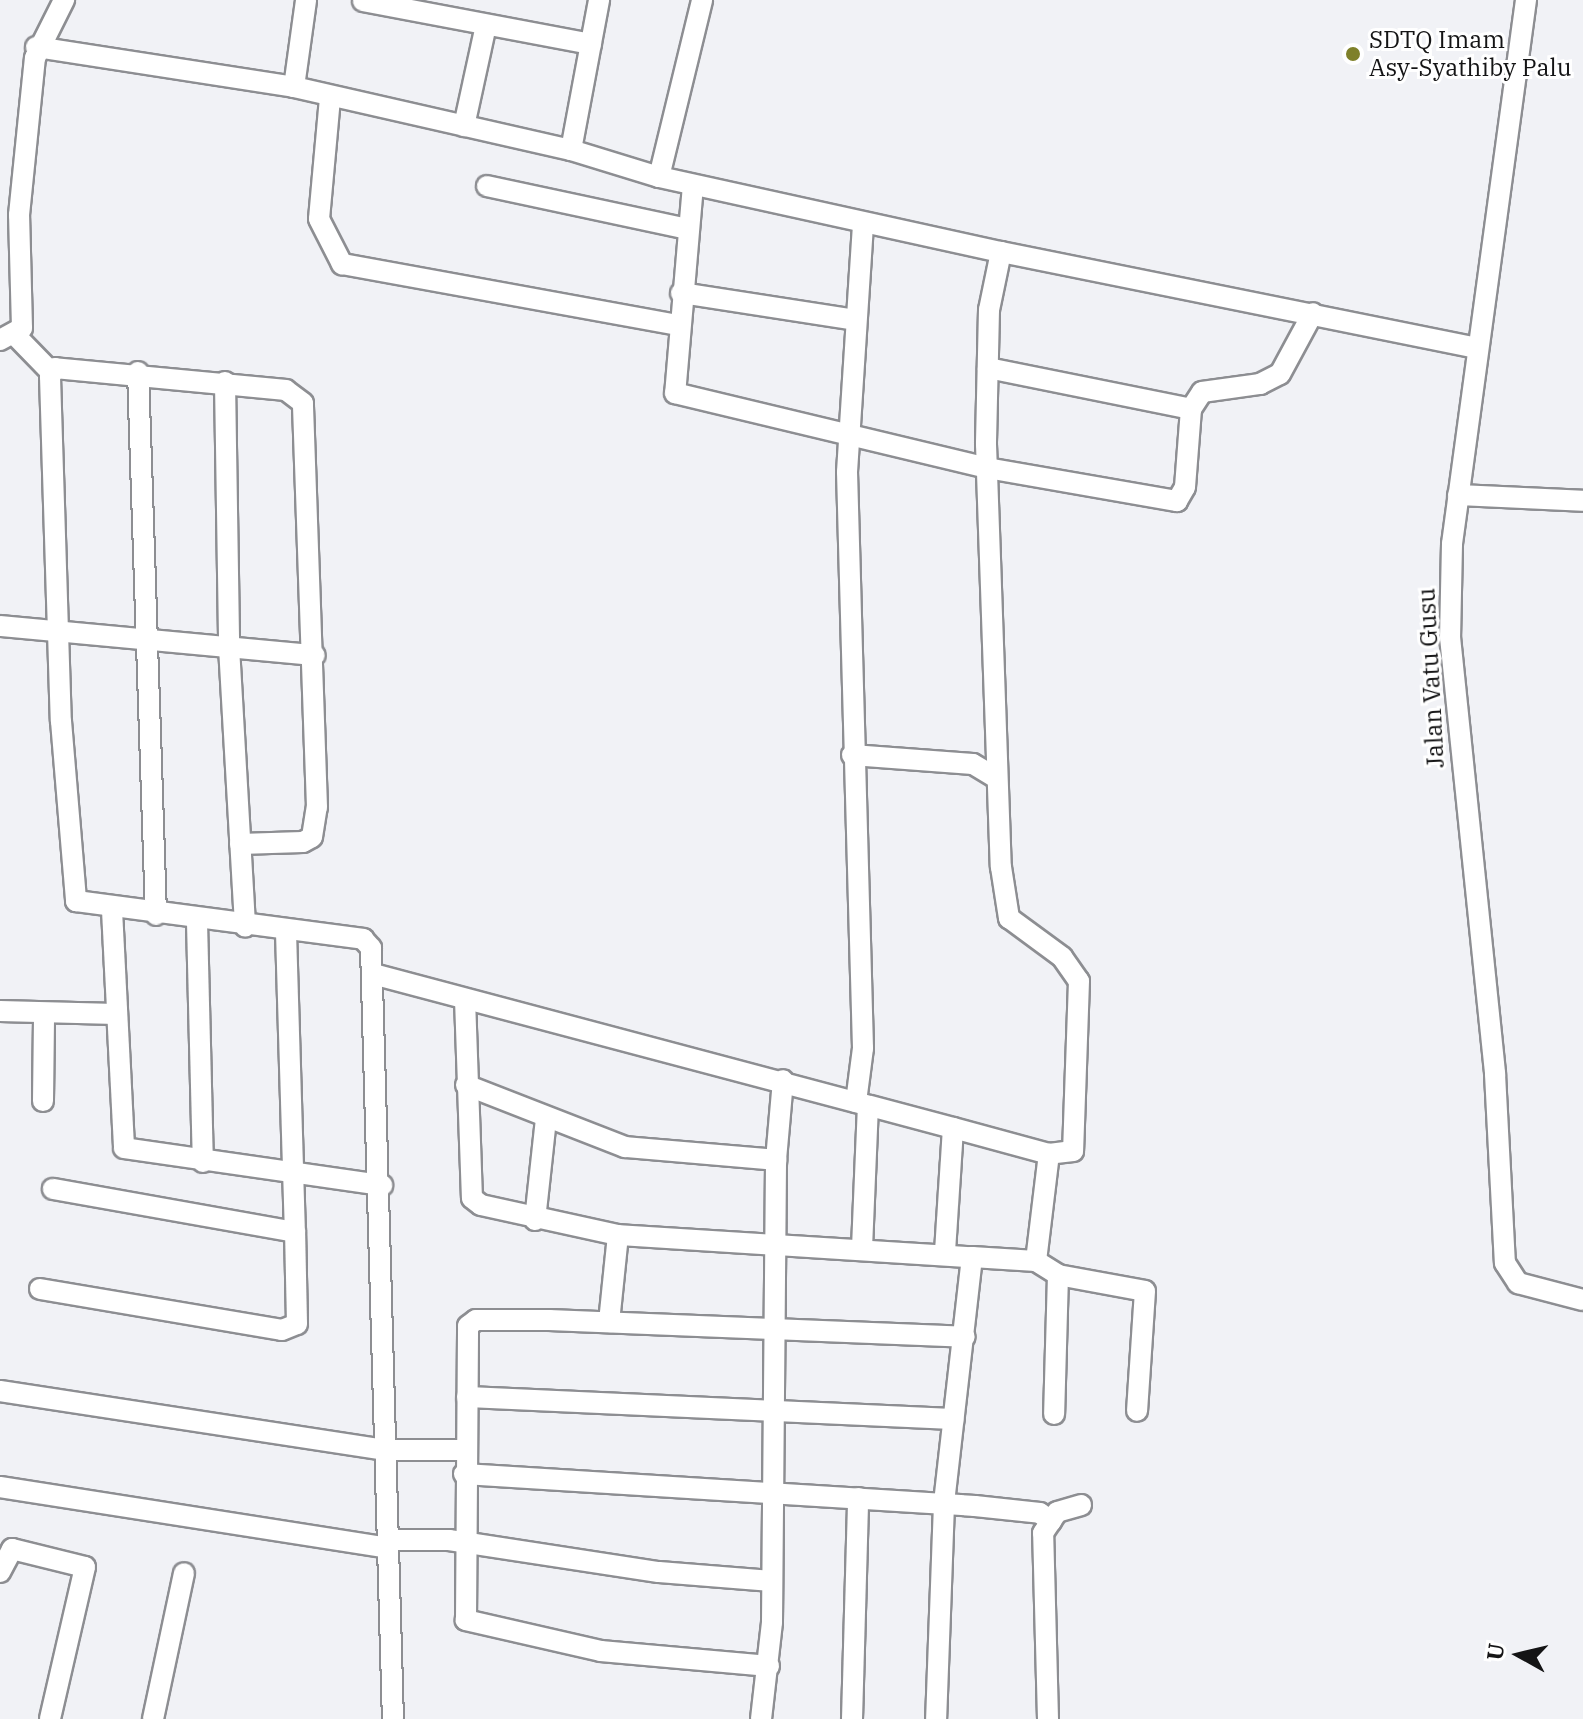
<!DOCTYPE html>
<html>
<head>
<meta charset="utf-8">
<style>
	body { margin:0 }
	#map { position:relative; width:1583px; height:1719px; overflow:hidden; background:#f1f2f6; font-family:"IBM Plex Serif",serif }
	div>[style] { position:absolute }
	.roads { filter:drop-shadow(2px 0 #8d8e92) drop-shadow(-2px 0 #8d8e92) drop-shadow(0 2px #8d8e92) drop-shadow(0 -2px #8d8e92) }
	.minor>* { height:20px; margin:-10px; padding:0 10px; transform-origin:10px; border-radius:10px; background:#fff }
	.dots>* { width:22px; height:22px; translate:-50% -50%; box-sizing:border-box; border:4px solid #fff; border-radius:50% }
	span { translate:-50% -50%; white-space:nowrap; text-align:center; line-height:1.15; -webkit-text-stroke:6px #fff; paint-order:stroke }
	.poi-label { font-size:24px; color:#141415 }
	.left { translate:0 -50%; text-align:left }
	.street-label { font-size:24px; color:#141415 }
	.north { position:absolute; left:1479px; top:1615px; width:80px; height:80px; -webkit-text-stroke:6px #fff; paint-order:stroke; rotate:278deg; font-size:22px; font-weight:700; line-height:32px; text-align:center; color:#141415 }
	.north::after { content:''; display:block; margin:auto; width:28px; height:36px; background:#141415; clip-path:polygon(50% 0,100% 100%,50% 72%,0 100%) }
</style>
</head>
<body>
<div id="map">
	<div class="roads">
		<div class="minor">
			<i style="left:1526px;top:0;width:549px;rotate:97.75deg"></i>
			<i style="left:1452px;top:544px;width:93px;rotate:91.2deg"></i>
			<i style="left:1450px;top:637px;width:439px;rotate:84.1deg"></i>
			<i style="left:1495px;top:1074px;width:189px;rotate:87deg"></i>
			<i style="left:1505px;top:1263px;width:24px;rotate:57deg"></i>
			<i style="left:1518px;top:1283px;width:67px;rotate:14.7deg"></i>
			<i style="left:363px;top:1px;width:232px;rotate:10.7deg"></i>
			<i style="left:36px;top:47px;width:261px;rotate:8.8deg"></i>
			<i style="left:294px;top:87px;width:284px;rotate:12.8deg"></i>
			<i style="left:571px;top:150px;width:92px;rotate:17.1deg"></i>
			<i style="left:659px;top:177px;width:350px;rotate:12.4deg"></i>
			<i style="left:1001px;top:252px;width:59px;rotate:101.7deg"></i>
			<i style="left:989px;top:310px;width:134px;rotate:91.3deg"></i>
			<i style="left:986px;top:444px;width:423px;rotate:88deg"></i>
			<i style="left:1001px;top:867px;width:52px;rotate:81.1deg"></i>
			<i style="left:1009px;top:918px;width:66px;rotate:36.3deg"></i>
			<i style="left:1062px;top:957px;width:29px;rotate:55deg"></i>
			<i style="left:1079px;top:981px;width:170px;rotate:92deg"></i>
			<i style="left:1073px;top:1151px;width:24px;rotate:173deg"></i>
			<i style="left:1049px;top:1154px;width:99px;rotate:-164.8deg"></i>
			<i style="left:294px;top:87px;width:88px;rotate:-82.1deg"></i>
			<i style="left:330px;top:98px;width:121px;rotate:95.2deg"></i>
			<i style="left:319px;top:219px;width:51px;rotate:62.9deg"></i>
			<i style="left:342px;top:264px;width:341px;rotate:10.3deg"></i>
			<i style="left:464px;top:126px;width:103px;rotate:-77.7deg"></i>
			<i style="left:571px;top:150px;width:153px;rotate:-79.4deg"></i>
			<i style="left:659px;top:177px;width:182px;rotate:-76.3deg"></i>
			<i style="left:693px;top:185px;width:209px;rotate:94.9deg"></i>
			<i style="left:675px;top:393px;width:321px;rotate:13.5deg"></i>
			<i style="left:987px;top:468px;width:193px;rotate:9.9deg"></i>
			<i style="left:1177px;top:501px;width:16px;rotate:-60deg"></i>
			<i style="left:1185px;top:487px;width:78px;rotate:-85.6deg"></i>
			<i style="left:1191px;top:409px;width:20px;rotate:-57deg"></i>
			<i style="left:1202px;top:392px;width:59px;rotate:-7.9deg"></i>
			<i style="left:1260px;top:384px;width:22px;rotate:-27deg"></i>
			<i style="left:1280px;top:374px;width:69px;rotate:-61.6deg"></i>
			<i style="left:487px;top:186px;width:206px;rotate:12.1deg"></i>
			<i style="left:1001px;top:252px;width:485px;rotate:11.4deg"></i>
			<i style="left:681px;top:293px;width:176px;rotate:8.8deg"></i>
			<i style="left:14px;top:334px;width:53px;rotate:45.8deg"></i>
			<i style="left:0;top:340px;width:25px;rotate:-29deg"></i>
			<i style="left:22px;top:328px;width:113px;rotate:-91.5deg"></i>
			<i style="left:19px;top:215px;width:158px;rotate:-84.2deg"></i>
			<i style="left:35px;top:58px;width:65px;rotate:-63.4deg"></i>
			<i style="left:988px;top:368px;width:207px;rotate:11.4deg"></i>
			<i style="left:138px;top:372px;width:543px;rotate:88.1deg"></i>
			<i style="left:225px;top:382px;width:265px;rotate:89.1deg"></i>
			<i style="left:229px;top:647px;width:280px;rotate:86.7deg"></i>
			<i style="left:1458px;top:495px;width:125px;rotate:2.7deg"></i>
			<i style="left:0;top:626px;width:316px;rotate:5.3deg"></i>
			<i style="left:852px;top:755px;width:121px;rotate:4.3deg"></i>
			<i style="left:973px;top:764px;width:27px;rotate:31deg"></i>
			<i style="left:240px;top:844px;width:63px;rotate:-1.8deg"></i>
			<i style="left:303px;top:842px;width:10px;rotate:-29deg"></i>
			<i style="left:312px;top:837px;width:30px;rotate:-81deg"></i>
			<i style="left:317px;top:807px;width:404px;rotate:-92deg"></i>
			<i style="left:303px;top:403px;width:21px;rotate:-143deg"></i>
			<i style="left:286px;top:390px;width:232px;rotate:-174.6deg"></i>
			<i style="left:55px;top:368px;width:10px;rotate:119deg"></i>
			<i style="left:50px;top:377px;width:344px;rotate:88.2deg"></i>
			<i style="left:61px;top:721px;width:181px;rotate:85.2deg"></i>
			<i style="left:76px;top:901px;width:290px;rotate:7.5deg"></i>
			<i style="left:363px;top:939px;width:12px;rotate:48deg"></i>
			<i style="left:371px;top:948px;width:771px;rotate:88.37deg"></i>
			<i style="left:112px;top:910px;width:238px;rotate:87.1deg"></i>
			<i style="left:124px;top:1148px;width:261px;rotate:8.2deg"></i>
			<i style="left:197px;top:922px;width:240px;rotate:88.6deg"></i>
			<i style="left:286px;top:932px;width:300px;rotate:88.3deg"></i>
			<i style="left:373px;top:974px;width:600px;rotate:14.87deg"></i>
			<i style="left:953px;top:1128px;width:123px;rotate:93.7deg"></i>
			<i style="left:465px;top:999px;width:199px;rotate:88deg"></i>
			<i style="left:472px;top:1198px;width:11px;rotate:38deg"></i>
			<i style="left:481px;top:1205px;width:140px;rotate:12.4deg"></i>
			<i style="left:618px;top:1235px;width:355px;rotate:3.6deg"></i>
			<i style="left:972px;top:1257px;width:249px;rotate:96.5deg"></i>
			<i style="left:944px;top:1504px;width:215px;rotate:92.1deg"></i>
			<i style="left:0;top:1011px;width:116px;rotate:1.5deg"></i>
			<i style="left:466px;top:1085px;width:171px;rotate:21.3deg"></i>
			<i style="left:625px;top:1147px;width:152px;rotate:4.9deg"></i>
			<i style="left:43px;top:1101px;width:86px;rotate:-89.3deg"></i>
			<i style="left:856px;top:1102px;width:54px;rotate:-82.6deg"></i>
			<i style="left:863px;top:1048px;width:576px;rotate:-91.59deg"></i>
			<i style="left:847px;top:472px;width:250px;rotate:-86.3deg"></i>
			<i style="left:535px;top:1220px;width:103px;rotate:-83.8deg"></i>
			<i style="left:862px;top:1248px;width:142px;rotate:-87.6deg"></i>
			<i style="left:972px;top:1257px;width:64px;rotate:3.6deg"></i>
			<i style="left:1036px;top:1261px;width:26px;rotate:32deg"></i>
			<i style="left:1058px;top:1275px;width:139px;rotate:91.6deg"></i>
			<i style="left:1036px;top:1261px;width:108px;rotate:-83.1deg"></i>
			<i style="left:1058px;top:1275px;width:88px;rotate:10.4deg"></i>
			<i style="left:1145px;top:1291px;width:120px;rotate:93.8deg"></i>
			<i style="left:40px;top:1289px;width:245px;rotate:9.6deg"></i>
			<i style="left:282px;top:1330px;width:16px;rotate:-22deg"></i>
			<i style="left:297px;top:1324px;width:92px;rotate:-91.2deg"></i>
			<i style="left:295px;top:1232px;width:246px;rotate:-169.9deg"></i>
			<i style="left:609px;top:1322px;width:87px;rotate:-84.1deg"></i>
			<i style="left:0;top:1391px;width:389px;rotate:8.7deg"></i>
			<i style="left:385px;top:1450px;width:78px"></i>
			<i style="left:467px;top:1397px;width:487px;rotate:2.6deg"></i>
			<i style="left:464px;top:1474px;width:512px;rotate:3.58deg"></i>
			<i style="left:975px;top:1506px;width:65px;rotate:6.1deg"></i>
			<i style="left:1040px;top:1513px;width:14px;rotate:39deg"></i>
			<i style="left:0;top:1487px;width:393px;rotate:8.9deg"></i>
			<i style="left:387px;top:1540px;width:62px"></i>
			<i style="left:449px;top:1540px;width:212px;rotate:8.7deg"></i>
			<i style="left:659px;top:1572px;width:113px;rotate:4.6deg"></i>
			<i style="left:0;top:1572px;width:26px;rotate:-62deg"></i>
			<i style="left:12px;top:1549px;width:75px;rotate:13.9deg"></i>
			<i style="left:85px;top:1567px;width:156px;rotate:103deg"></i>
			<i style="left:769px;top:1666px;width:169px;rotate:-174.9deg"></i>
			<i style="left:601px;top:1651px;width:139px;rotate:-167.1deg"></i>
			<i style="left:466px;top:1620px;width:294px;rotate:-89.6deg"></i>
			<i style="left:468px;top:1326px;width:10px;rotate:-37deg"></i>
			<i style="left:476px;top:1320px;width:73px"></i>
			<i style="left:549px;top:1320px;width:416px;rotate:2.3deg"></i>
			<i style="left:153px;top:1719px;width:149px;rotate:-78deg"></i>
			<i style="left:761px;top:1719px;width:98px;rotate:-83.5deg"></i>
			<i style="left:772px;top:1622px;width:462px;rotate:-89.5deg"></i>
			<i style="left:776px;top:1160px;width:80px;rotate:-85deg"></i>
			<i style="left:852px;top:1719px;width:221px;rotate:-88.4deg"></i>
			<i style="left:1048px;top:1719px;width:186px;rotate:-91.5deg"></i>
			<i style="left:1043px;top:1533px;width:25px;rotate:-56deg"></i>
			<i style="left:1057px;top:1512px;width:25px;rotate:-16deg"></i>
		</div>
	</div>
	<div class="dots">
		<i style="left:1353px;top:54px;background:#7e8029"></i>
	</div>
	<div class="poi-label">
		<span class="left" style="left:1369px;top:54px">SDTQ Imam<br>Asy-Syathiby Palu</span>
	</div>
	<div class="street-label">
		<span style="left:1431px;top:678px;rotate:-93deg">Jalan Vatu Gusu</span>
	</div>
	<div class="north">U</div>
</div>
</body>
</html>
